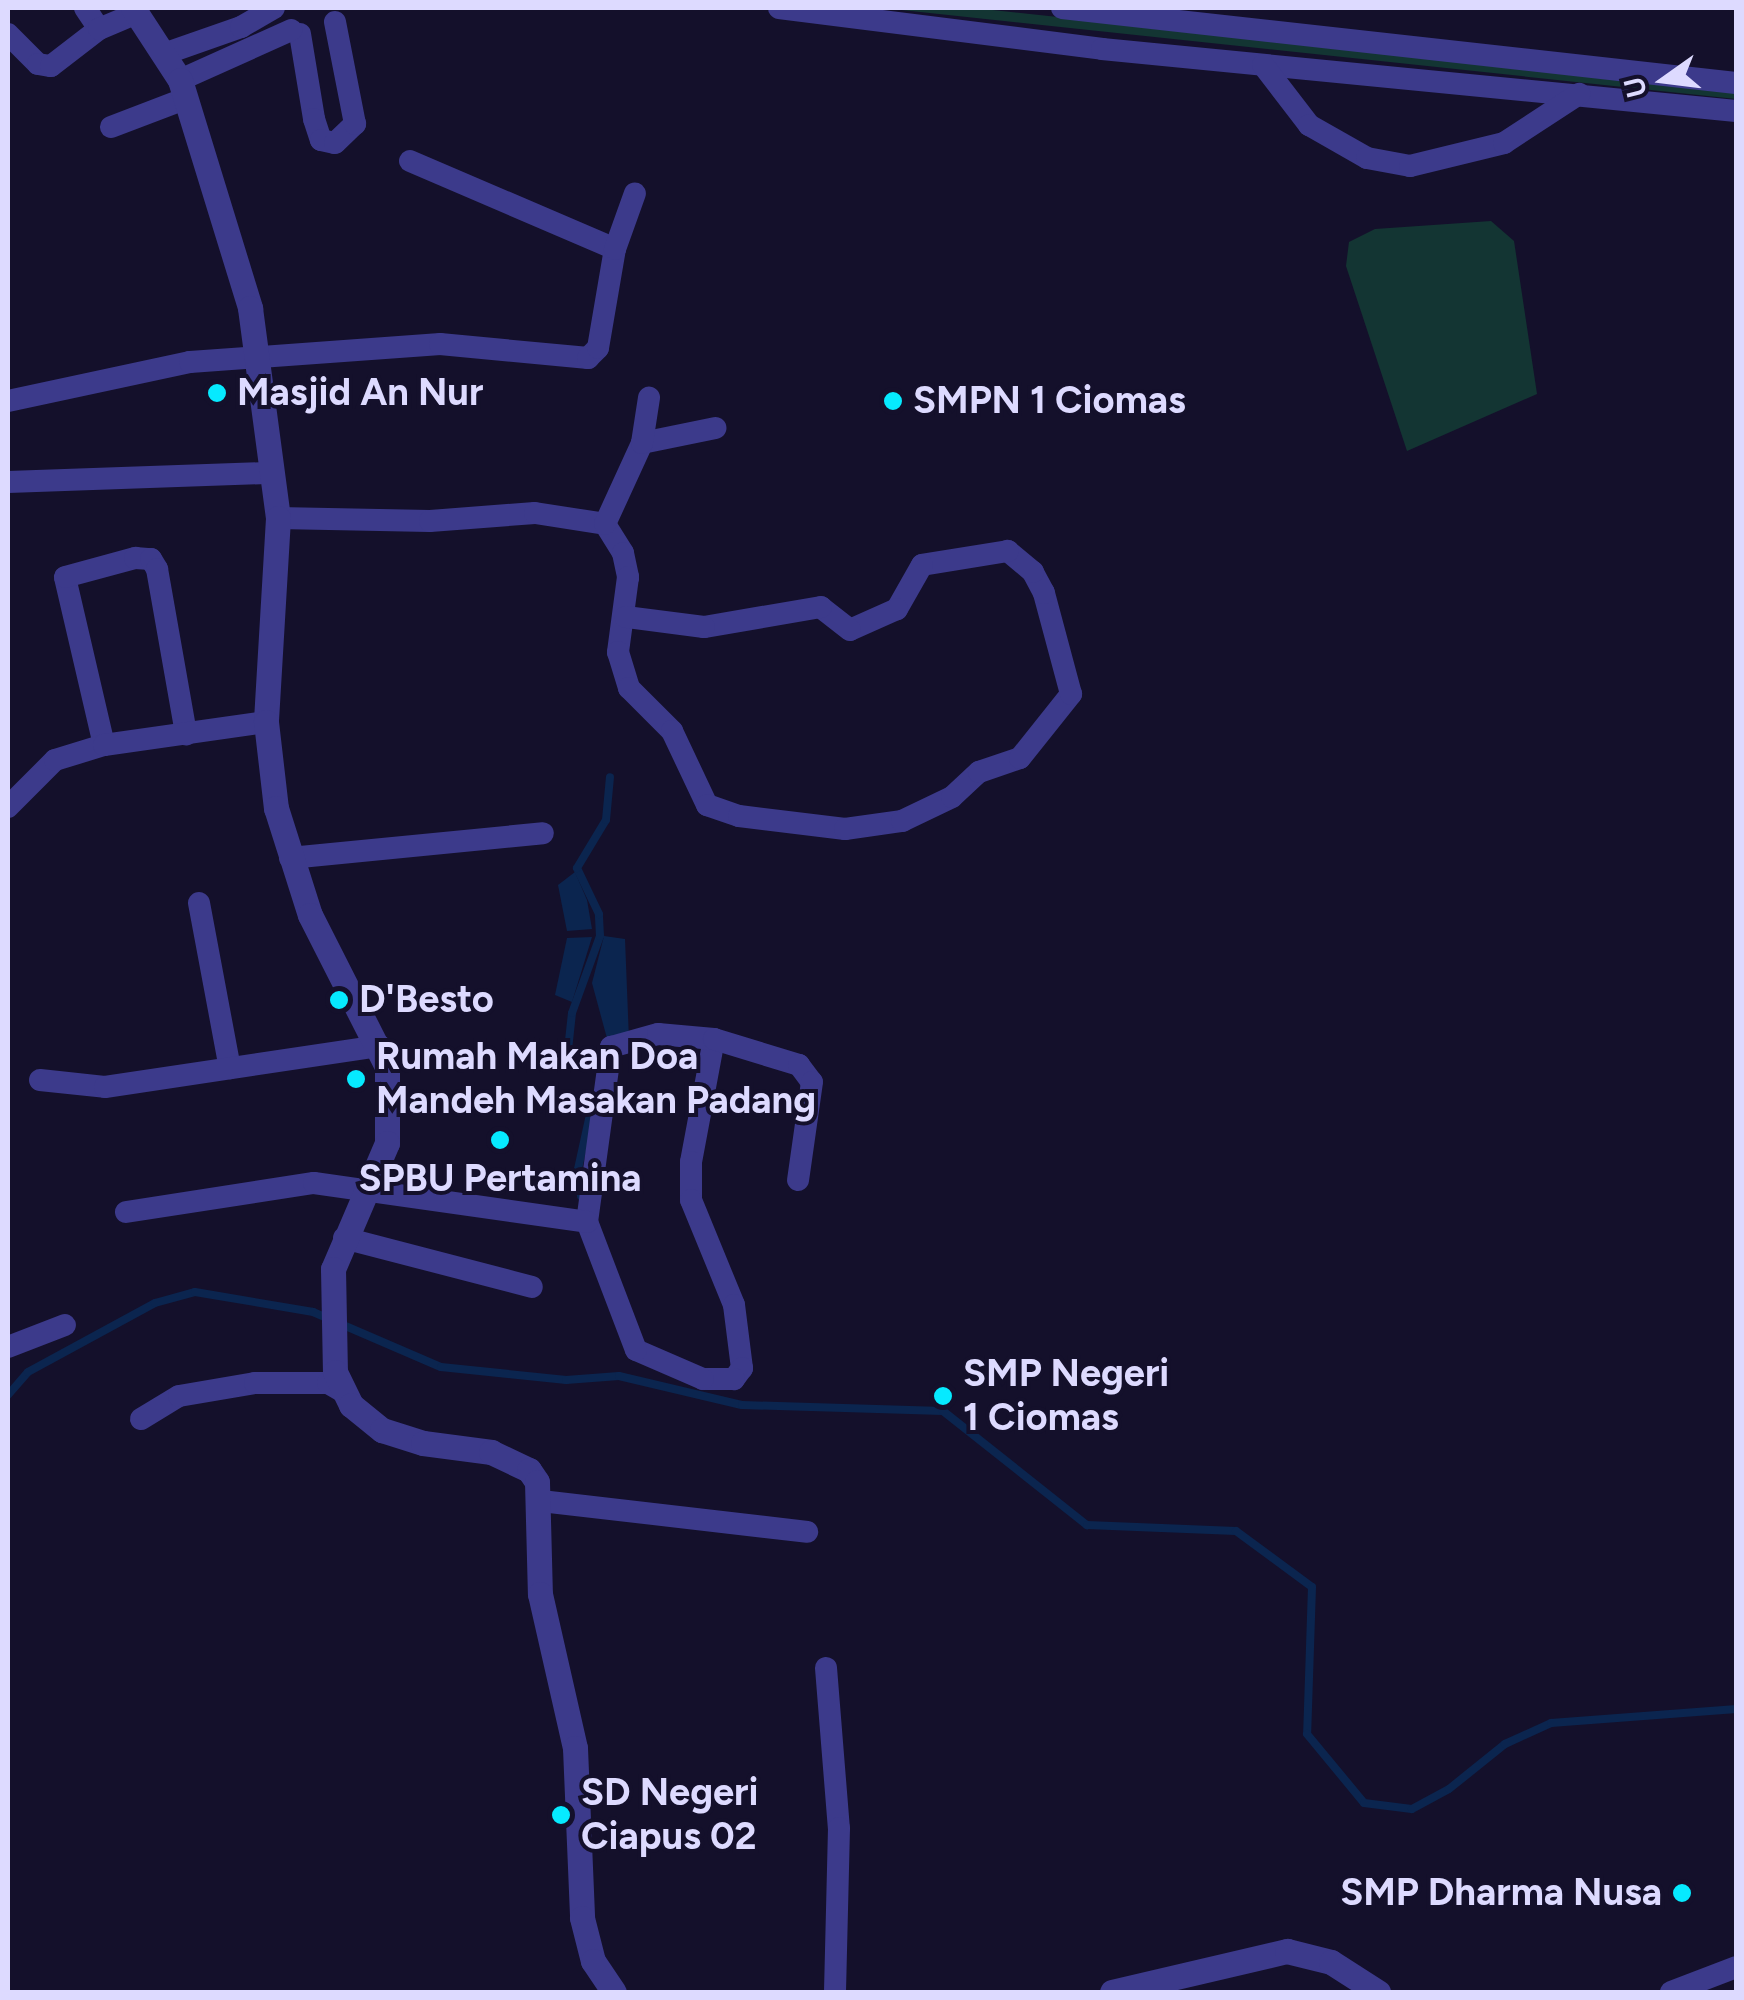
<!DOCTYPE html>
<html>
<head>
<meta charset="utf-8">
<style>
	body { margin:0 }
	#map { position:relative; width:1744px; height:2000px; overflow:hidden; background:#14102b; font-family:Figtree,sans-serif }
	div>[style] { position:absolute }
	.green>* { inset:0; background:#133533 }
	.water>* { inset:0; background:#0b254f }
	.stream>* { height:8px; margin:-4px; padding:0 4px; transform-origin:4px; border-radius:4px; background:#0b254f }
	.minor>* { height:22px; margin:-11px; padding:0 11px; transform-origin:11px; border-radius:11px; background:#3c3a8b }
	.tertiary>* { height:25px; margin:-12.5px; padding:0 12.5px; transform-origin:12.5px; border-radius:12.5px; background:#3c3a8b }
	.dots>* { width:28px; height:28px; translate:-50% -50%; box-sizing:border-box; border:5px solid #14102b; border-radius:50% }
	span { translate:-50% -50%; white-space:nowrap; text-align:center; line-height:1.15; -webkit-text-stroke:8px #14102b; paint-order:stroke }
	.poi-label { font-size:38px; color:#dddaff; font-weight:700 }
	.left { translate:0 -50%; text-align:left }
	.right { translate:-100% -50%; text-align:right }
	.frame { position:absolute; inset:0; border:10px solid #dddaff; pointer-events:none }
	.north { position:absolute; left:1614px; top:30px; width:100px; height:100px; -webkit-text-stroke:8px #14102b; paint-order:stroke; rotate:256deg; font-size:28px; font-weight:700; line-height:40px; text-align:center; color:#dddaff }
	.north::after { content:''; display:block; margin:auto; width:35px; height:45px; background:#dddaff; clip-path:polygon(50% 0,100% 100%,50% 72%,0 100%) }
</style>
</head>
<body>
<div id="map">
	<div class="green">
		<i style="clip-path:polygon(883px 8px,983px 9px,1736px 90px,1736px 99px)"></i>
		<i style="clip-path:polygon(1491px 221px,1514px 241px,1537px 394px,1407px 451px,1346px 266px,1349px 242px,1375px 229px)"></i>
	</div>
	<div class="water">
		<i style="clip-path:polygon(575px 872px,587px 900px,592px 929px,567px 931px,558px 885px)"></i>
		<i style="clip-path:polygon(604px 936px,625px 939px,629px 1040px,608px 1042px,592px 983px)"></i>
		<i style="clip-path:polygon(592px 937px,572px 1002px,555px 995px,567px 938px)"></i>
	</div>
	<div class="stream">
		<i style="left:567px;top:1059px;width:46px;rotate:-83.8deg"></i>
		<i style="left:572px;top:1013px;width:82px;rotate:-70deg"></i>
		<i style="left:600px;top:936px;width:22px;rotate:-93deg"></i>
		<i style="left:599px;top:914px;width:51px;rotate:-115.6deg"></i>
		<i style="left:577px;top:868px;width:56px;rotate:-58.9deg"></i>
		<i style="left:606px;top:820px;width:43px;rotate:-84.7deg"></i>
		<i style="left:581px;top:1196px;width:27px;rotate:-96deg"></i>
		<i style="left:578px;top:1169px;width:51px;rotate:-77.6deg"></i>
		<i style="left:8px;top:1395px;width:30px;rotate:-49deg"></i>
		<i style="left:28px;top:1372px;width:145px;rotate:-28.5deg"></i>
		<i style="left:155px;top:1303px;width:41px;rotate:-15.4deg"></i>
		<i style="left:195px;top:1292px;width:120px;rotate:9.6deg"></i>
		<i style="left:313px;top:1312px;width:139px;rotate:23.3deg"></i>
		<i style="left:441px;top:1367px;width:126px;rotate:5.9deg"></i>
		<i style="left:566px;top:1380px;width:53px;rotate:-4.3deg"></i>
		<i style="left:619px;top:1376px;width:126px;rotate:13.3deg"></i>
		<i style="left:742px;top:1405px;width:201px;rotate:1.7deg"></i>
		<i style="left:943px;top:1411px;width:184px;rotate:38.4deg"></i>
		<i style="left:1087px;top:1525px;width:149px;rotate:2.3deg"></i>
		<i style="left:1236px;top:1531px;width:94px;rotate:36.4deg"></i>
		<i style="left:1312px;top:1587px;width:147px;rotate:91.9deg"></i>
		<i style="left:1307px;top:1734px;width:89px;rotate:50.4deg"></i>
		<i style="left:1364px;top:1803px;width:48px;rotate:7.1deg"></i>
		<i style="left:1412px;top:1809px;width:42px;rotate:-28.4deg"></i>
		<i style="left:1449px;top:1789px;width:72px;rotate:-38.8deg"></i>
		<i style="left:1505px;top:1744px;width:51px;rotate:-24.5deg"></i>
		<i style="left:1551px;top:1723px;width:186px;rotate:-4.3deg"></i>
	</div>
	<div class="minor">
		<i style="left:85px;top:8px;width:25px;rotate:56deg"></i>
		<i style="left:779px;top:8px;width:326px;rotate:7.2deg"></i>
		<i style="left:1102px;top:49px;width:637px;rotate:5.59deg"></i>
		<i style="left:1062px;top:8px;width:678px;rotate:6.35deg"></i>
		<i style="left:8px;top:34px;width:42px;rotate:45deg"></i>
		<i style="left:38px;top:64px;width:13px;rotate:9deg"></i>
		<i style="left:51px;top:66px;width:61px;rotate:-37.6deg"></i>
		<i style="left:99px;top:29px;width:41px;rotate:-22.8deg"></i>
		<i style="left:300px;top:34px;width:86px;rotate:80.6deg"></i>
		<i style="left:314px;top:119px;width:22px;rotate:72deg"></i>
		<i style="left:321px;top:140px;width:14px;rotate:12deg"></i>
		<i style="left:335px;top:143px;width:28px;rotate:-44deg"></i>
		<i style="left:355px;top:124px;width:104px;rotate:-101.1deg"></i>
		<i style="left:164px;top:54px;width:82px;rotate:-19.3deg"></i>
		<i style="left:241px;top:27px;width:38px;rotate:-30deg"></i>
		<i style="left:1263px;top:65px;width:76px;rotate:52.5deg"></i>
		<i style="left:1309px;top:125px;width:67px;rotate:29.6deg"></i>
		<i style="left:1367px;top:158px;width:44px;rotate:10.5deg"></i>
		<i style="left:1410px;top:166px;width:97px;rotate:-13.7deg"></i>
		<i style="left:1504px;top:143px;width:90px;rotate:-33.2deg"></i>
		<i style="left:180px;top:80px;width:122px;rotate:-24.2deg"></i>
		<i style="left:111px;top:127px;width:81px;rotate:-20.9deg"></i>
		<i style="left:410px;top:161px;width:223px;rotate:23.2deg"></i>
		<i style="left:8px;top:401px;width:186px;rotate:-12.1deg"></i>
		<i style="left:190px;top:362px;width:251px;rotate:-4.1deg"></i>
		<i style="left:440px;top:344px;width:149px;rotate:5.4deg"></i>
		<i style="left:588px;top:358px;width:14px;rotate:-45deg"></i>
		<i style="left:598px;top:348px;width:100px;rotate:-80.3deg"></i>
		<i style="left:615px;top:249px;width:59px;rotate:-70.3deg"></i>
		<i style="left:642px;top:443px;width:75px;rotate:-11.6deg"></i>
		<i style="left:8px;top:482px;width:264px;rotate:-2deg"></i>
		<i style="left:278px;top:518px;width:152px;rotate:1.1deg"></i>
		<i style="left:430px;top:521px;width:105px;rotate:-4.4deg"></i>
		<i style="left:535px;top:513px;width:71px;rotate:8.9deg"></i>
		<i style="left:605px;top:524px;width:34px;rotate:58deg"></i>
		<i style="left:623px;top:553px;width:25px;rotate:78deg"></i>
		<i style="left:628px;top:577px;width:76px;rotate:97.6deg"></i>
		<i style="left:618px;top:652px;width:38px;rotate:73deg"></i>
		<i style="left:629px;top:688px;width:61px;rotate:45deg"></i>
		<i style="left:672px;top:731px;width:82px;rotate:64.7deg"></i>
		<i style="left:707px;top:805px;width:34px;rotate:19deg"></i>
		<i style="left:739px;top:816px;width:107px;rotate:7deg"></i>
		<i style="left:845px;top:829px;width:58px;rotate:-8deg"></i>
		<i style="left:902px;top:821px;width:55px;rotate:-25.6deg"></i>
		<i style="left:952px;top:797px;width:37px;rotate:-43deg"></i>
		<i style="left:979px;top:772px;width:43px;rotate:-18.9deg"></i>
		<i style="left:1020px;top:758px;width:82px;rotate:-51.4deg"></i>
		<i style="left:1071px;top:694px;width:105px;rotate:-105deg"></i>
		<i style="left:1044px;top:593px;width:24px;rotate:-118deg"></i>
		<i style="left:1033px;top:572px;width:33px;rotate:-140deg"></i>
		<i style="left:1008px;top:551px;width:87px;rotate:170.8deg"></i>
		<i style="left:922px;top:565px;width:51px;rotate:119.6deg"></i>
		<i style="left:897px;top:609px;width:51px;rotate:155.9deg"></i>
		<i style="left:850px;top:630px;width:37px;rotate:-142deg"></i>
		<i style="left:821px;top:607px;width:119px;rotate:170.3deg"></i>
		<i style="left:704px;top:627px;width:79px;rotate:-172.7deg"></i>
		<i style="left:605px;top:524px;width:89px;rotate:-65.4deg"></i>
		<i style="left:642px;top:443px;width:46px;rotate:-81.2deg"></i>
		<i style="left:104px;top:745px;width:172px;rotate:-103.1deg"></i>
		<i style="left:65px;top:577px;width:73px;rotate:-15.2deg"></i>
		<i style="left:135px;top:558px;width:16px;rotate:4deg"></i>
		<i style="left:151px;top:559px;width:12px;rotate:59deg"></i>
		<i style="left:157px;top:569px;width:168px;rotate:80deg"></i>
		<i style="left:8px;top:807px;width:66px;rotate:-45deg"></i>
		<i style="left:55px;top:760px;width:51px;rotate:-17deg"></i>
		<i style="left:104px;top:745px;width:164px;rotate:-8.1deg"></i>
		<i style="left:290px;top:858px;width:254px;rotate:-5.6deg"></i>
		<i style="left:199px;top:903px;width:168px;rotate:79.4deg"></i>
		<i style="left:714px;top:1039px;width:125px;rotate:100.6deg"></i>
		<i style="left:691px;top:1162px;width:38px;rotate:90deg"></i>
		<i style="left:691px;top:1200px;width:113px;rotate:67.7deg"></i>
		<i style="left:734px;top:1305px;width:64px;rotate:82.8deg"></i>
		<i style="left:742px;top:1368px;width:14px;rotate:126deg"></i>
		<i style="left:734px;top:1379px;width:31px;rotate:180deg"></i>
		<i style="left:703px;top:1379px;width:73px;rotate:-156.6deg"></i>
		<i style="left:636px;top:1350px;width:137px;rotate:-110.9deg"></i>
		<i style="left:587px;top:1222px;width:177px;rotate:-82.2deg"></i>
		<i style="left:611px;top:1047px;width:49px;rotate:-15.5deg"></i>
		<i style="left:658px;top:1034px;width:56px;rotate:5.1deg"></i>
		<i style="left:714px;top:1039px;width:89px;rotate:17deg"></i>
		<i style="left:799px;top:1065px;width:21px;rotate:53deg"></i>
		<i style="left:812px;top:1082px;width:99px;rotate:98.1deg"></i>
		<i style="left:40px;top:1080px;width:65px;rotate:6.1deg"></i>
		<i style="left:105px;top:1087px;width:278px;rotate:-8.5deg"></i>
		<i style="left:126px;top:1212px;width:190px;rotate:-8.8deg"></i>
		<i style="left:314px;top:1183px;width:276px;rotate:8.1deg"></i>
		<i style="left:344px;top:1238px;width:194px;rotate:14.6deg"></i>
		<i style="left:8px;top:1347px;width:61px;rotate:-21.1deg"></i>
		<i style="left:141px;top:1419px;width:44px;rotate:-31.2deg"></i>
		<i style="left:179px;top:1396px;width:77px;rotate:-9.7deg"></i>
		<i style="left:255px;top:1383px;width:73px"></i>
		<i style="left:328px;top:1383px;width:20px;rotate:30deg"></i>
		<i style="left:541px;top:1501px;width:268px;rotate:6.6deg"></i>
		<i style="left:826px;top:1668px;width:161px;rotate:85.4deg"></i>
		<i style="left:839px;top:1828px;width:164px;rotate:91.4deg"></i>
		<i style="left:1671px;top:1992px;width:70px;rotate:-21deg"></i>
	</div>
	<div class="tertiary">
		<i style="left:133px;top:8px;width:86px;rotate:56.9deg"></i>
		<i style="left:180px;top:80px;width:239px;rotate:72.9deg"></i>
		<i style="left:250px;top:308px;width:212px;rotate:82.4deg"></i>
		<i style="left:278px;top:518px;width:204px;rotate:93.4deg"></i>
		<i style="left:266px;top:722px;width:87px;rotate:83.4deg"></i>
		<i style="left:276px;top:808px;width:112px;rotate:72.4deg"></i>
		<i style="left:310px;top:915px;width:170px;rotate:63.1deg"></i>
		<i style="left:387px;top:1067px;width:76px;rotate:90deg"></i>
		<i style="left:387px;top:1143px;width:137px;rotate:113.2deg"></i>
		<i style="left:333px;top:1269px;width:103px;rotate:88.9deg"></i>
		<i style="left:335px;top:1372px;width:37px;rotate:64deg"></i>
		<i style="left:351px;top:1405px;width:40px;rotate:39deg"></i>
		<i style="left:382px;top:1430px;width:43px;rotate:17.6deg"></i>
		<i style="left:423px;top:1443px;width:69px;rotate:7.5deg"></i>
		<i style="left:491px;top:1452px;width:42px;rotate:25.3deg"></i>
		<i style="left:529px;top:1470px;width:14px;rotate:56deg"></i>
		<i style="left:537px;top:1482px;width:112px;rotate:88.5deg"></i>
		<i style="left:540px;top:1594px;width:158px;rotate:77.2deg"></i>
		<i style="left:575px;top:1748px;width:170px;rotate:87.6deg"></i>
		<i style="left:582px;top:1918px;width:44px;rotate:75.7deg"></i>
		<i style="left:593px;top:1961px;width:37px;rotate:56deg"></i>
		<i style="left:1112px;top:1992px;width:180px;rotate:-13.2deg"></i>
		<i style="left:1287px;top:1951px;width:45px;rotate:14deg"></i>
		<i style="left:1331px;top:1962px;width:56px;rotate:32.6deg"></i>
	</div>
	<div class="dots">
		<i style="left:217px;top:393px;background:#06eaff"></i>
		<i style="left:893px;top:401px;background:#06eaff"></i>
		<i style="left:339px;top:1000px;background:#06eaff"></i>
		<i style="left:356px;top:1079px;background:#06eaff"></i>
		<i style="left:500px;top:1140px;background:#06eaff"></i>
		<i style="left:943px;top:1396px;background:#06eaff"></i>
		<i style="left:561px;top:1815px;background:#06eaff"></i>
		<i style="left:1682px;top:1893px;background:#06eaff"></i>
	</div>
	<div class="poi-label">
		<span class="left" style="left:237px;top:393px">Masjid An Nur</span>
		<span class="left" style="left:913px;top:401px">SMPN 1 Ciomas</span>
		<span class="left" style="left:359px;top:1000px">D'Besto</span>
		<span class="left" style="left:376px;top:1079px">Rumah Makan Doa<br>Mandeh Masakan Padang</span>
		<span style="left:500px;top:1179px">SPBU Pertamina</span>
		<span class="left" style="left:963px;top:1396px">SMP Negeri<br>1 Ciomas</span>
		<span class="left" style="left:581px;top:1815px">SD Negeri<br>Ciapus 02</span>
		<span class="right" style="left:1662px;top:1893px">SMP Dharma Nusa</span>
	</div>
	<div class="frame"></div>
	<div class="north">U</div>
</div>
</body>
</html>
